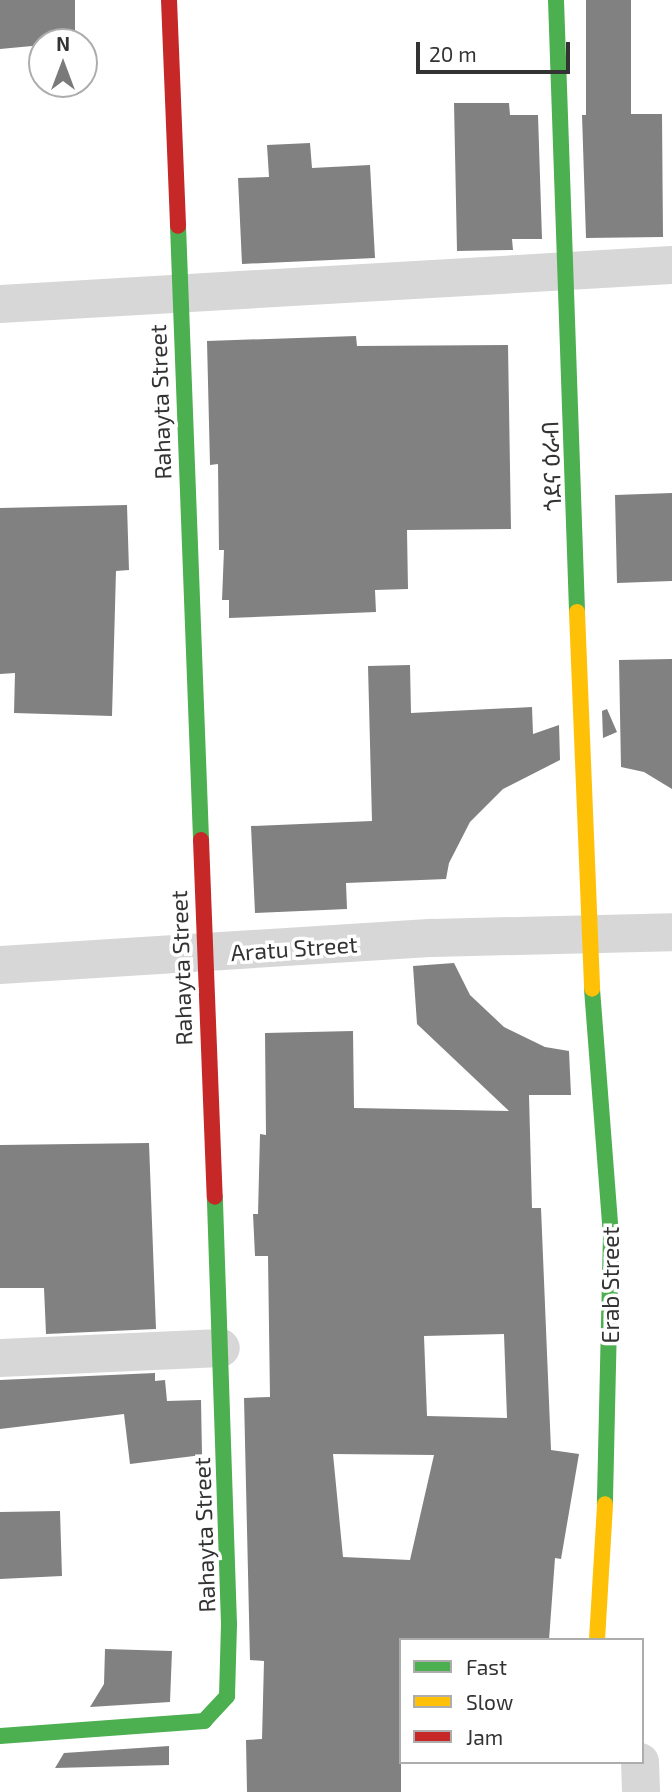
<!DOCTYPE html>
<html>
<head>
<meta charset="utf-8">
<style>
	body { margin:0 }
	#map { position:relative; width:672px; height:1792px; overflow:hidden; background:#fff; font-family:"Exo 2","Noto Sans Ethiopic",sans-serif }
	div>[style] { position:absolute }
	.building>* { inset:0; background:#818181 }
	.street>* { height:38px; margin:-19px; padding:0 19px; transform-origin:19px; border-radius:19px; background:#d7d7d7 }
	.fast>* { height:16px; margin:-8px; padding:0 8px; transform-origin:8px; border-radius:8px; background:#4caf50 }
	.slow>* { height:16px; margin:-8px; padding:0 8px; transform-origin:8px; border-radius:8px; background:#ffc107 }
	.jam>* { height:16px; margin:-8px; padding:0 8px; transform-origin:8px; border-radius:8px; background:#c62828 }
	span { translate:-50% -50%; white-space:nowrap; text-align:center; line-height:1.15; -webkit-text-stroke:7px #fff; paint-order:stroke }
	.street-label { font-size:23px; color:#333 }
	.legend { position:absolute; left:399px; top:1638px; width:245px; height:126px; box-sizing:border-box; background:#fff; border:2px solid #adadad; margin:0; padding:9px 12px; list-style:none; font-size:21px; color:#333 }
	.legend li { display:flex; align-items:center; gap:14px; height:35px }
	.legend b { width:35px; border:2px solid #adadad }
	.north { position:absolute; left:28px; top:28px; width:70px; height:70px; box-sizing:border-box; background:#fff; border:2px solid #adadad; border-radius:50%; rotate:0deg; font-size:19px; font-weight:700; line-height:28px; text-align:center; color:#333 }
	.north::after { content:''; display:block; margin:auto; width:24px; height:32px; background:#7a7a7a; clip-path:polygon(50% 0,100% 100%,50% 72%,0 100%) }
	.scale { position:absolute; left:416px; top:42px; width:154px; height:32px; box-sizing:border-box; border:4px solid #333; border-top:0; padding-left:9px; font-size:21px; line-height:24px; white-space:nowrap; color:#333; -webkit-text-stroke:5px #fff; paint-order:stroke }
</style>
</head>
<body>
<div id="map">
	<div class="building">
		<i style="clip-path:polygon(0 0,75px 0,75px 42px,0 49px)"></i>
		<i style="clip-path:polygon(586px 0,631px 0,631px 114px,662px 114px,663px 237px,586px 238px,582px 115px,586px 115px)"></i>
		<i style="clip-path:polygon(454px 103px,509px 103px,510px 115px,538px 115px,542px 239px,512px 239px,513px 250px,457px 251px)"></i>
		<i style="clip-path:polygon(310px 143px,312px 168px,370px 165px,375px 258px,242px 264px,238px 178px,269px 177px,267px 145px)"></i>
		<i style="clip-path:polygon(356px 336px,357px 346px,508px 345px,511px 529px,407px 530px,408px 589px,375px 590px,376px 612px,229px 618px,229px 600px,222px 600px,224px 550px,219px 550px,218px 464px,210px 465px,207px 341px)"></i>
		<i style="clip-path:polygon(672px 493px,672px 581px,617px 583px,615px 495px)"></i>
		<i style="clip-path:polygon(127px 505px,129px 570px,116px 571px,112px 716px,14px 713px,15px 673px,0 674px,0 508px)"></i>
		<i style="clip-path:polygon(672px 659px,672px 789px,644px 772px,621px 767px,619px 660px)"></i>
		<i style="clip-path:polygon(410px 665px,411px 713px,532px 707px,533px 734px,559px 725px,560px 760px,503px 789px,470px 822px,449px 863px,446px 879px,346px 883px,347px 909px,255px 913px,251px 826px,372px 821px,368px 666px)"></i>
		<i style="clip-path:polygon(607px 709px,617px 732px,603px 738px,602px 711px)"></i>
		<i style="clip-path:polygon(evenodd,454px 963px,470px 995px,504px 1027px,545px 1047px,569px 1051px,571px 1095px,529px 1095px,532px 1208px,541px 1208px,551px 1450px,579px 1454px,561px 1559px,555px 1558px,549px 1640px,401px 1640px,401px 1792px,247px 1792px,246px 1740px,262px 1739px,264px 1661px,250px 1660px,244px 1398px,270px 1397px,268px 1256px,255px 1256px,253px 1214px,258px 1214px,260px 1134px,266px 1135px,265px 1033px,353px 1031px,354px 1108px,509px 1111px,417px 1024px,413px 966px,454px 963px,504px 1334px,507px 1418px,427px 1416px,424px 1336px,504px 1334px,454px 963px,333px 1454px,434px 1455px,410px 1560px,343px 1557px,333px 1454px)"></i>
		<i style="clip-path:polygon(149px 1143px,156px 1329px,46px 1334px,44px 1288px,0 1288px,0 1145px)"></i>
		<i style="clip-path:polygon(155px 1373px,155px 1381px,165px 1380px,167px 1401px,201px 1400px,202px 1455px,130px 1464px,124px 1414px,0 1429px,0 1380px)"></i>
		<i style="clip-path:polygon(60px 1511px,62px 1576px,0 1579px,0 1512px)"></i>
		<i style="clip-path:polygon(105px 1649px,172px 1651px,170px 1702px,90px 1707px,104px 1684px)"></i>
		<i style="clip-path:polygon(169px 1746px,169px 1765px,55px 1768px,64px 1753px)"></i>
	</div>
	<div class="street">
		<i style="left:0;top:304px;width:673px;rotate:-3.32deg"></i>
		<i style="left:0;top:965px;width:434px;rotate:-3.6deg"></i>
		<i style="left:433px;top:938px;width:239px;rotate:-1.4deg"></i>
		<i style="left:0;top:1358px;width:221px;rotate:-2.6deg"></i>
		<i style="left:640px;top:1762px;width:30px;rotate:88deg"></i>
	</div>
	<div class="fast">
		<i style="left:556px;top:0;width:612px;rotate:88.03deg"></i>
		<i style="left:178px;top:226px;width:614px;rotate:87.85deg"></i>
		<i style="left:592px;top:989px;width:246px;rotate:85.6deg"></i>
		<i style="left:611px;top:1234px;width:270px;rotate:91.3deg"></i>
		<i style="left:0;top:1736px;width:205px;rotate:-4.2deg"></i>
		<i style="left:204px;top:1721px;width:34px;rotate:-47deg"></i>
		<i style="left:227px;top:1696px;width:72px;rotate:-88.4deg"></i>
		<i style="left:229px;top:1624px;width:427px;rotate:-91.9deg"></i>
	</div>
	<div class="slow">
		<i style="left:577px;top:612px;width:377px;rotate:87.7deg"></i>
		<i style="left:597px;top:1640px;width:136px;rotate:-86.6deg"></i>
	</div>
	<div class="jam">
		<i style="left:169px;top:0;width:226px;rotate:87.7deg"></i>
		<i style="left:201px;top:840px;width:357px;rotate:87.8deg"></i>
	</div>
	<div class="street-label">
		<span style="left:160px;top:402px;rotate:-92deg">Rahayta Street</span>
		<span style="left:551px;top:466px;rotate:-92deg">ጎደና ዕራብ</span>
		<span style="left:294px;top:948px;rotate:-4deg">Aratu Street</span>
		<span style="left:181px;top:968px;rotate:-92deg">Rahayta Street</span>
		<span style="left:610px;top:1285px;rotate:-90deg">Erab Street</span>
		<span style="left:204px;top:1535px;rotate:-92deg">Rahayta Street</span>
	</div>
	<ul class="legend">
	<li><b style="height:9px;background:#4caf50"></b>Fast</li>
	<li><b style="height:9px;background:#ffc107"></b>Slow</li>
	<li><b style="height:9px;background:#c62828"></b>Jam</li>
	</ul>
	<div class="north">N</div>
	<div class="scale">20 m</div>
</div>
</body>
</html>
